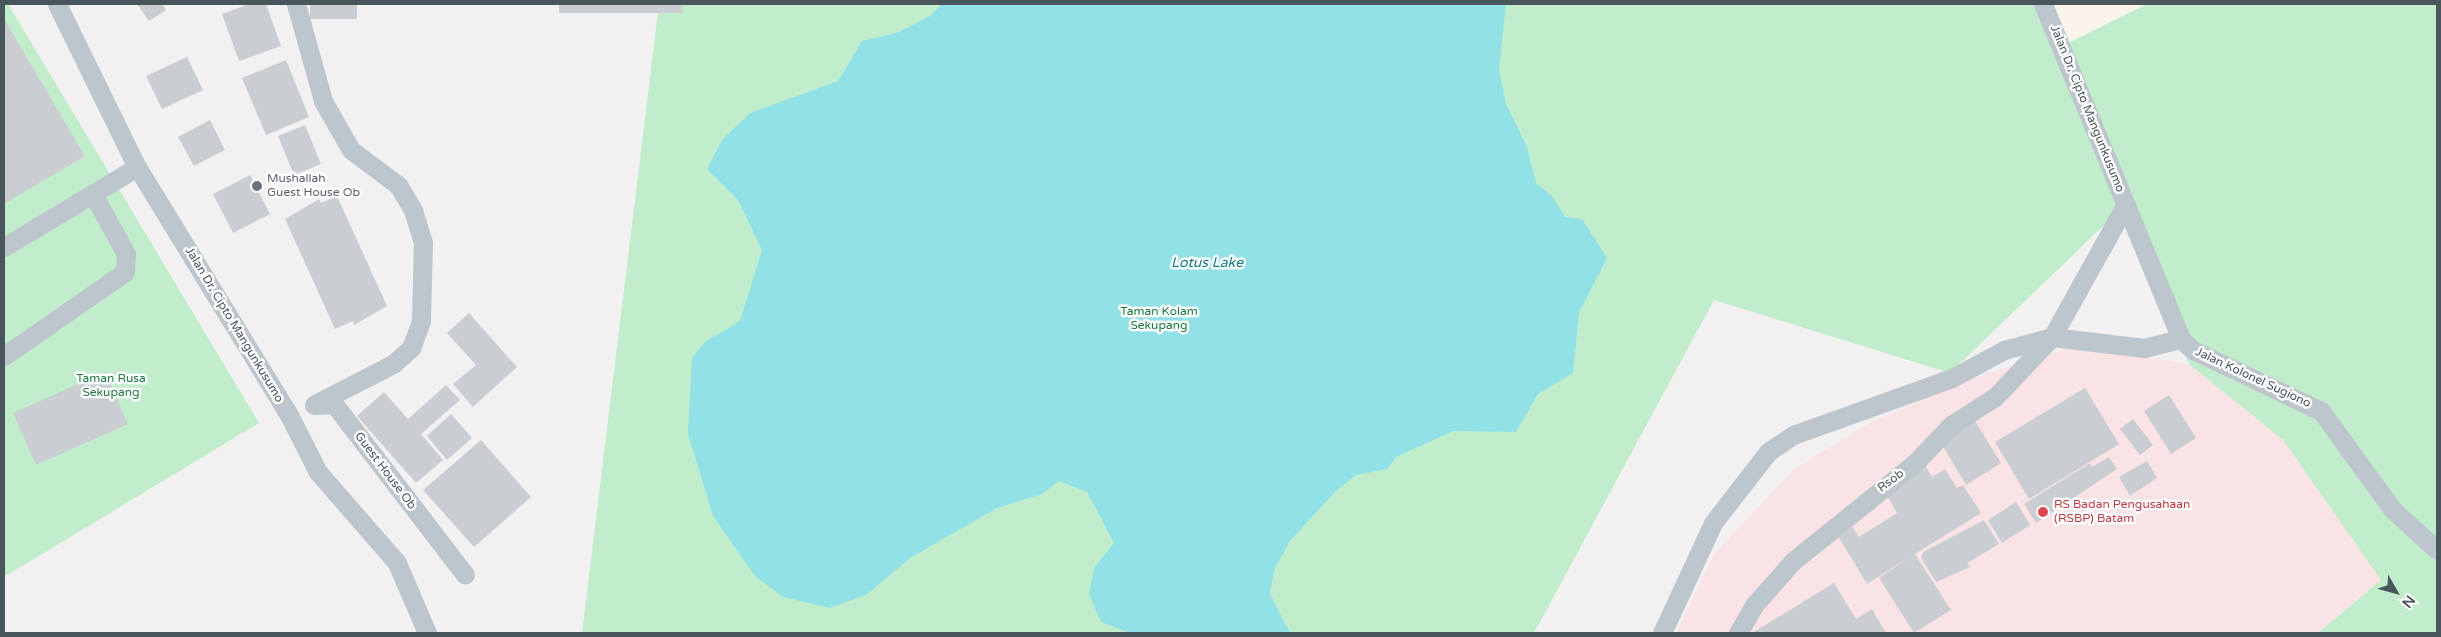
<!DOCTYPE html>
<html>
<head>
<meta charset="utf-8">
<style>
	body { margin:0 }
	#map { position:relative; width:2441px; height:637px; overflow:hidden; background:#f2f0f0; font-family:"Varela Round",sans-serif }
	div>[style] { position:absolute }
	.commercial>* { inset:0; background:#fbf4eb }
	.medical>* { inset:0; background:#fae3e4 }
	.green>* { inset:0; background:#c2edcc }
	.water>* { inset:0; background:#92e1e7 }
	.building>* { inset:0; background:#caced2 }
	.minor>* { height:19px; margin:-9.5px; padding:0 9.5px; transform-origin:9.5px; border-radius:9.5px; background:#bdc6cc }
	.dots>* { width:14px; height:14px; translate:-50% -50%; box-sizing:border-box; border:2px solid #fff; border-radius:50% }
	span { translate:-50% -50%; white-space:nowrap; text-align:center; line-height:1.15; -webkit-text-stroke:5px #fff; paint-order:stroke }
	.street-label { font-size:12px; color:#49565c }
	.worship-label { font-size:12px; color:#5b616d }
	.left { translate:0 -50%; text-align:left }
	.park-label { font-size:12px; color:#1d7a3f }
	.health-label { font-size:12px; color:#be3a42 }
	.water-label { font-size:14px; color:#157e85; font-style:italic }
	.frame { position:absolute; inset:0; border:5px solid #49565c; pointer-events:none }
	.north { position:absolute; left:2371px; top:567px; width:50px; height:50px; -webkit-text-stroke:4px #fff; paint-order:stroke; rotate:128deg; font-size:14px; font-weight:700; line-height:20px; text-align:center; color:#49565c }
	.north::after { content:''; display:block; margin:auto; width:18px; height:22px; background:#49565c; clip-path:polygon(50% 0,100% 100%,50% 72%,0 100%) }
</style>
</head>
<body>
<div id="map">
	<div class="commercial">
		<i style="clip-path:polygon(2050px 4px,2147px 4px,2066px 44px)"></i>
	</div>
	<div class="medical">
		<i style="clip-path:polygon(2077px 345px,2189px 364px,2283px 439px,2381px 580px,2318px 633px,1676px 633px,1714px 554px,1793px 470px,1869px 423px,1973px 378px)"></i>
	</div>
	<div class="green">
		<i style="clip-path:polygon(4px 4px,8px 4px,259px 423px,4px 577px)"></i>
		<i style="clip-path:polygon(659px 4px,2050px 4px,2066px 44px,2147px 4px,2437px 4px,2437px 633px,2318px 633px,2381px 580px,2283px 440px,2189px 364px,2126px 204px,1950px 373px,1714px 300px,1534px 633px,582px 633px)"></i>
	</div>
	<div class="water">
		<i style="clip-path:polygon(942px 4px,1506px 4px,1499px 69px,1506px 104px,1527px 147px,1536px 183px,1552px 196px,1565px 217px,1582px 219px,1607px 258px,1579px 313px,1573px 373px,1538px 394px,1516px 432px,1453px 431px,1396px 457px,1387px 469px,1356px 475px,1335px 492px,1289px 542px,1274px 571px,1270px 594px,1290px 633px,1130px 633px,1101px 622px,1089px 594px,1094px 568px,1114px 543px,1087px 492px,1059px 481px,1042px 494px,997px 508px,910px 558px,866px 595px,830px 608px,783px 597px,755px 576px,713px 516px,688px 434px,692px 358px,705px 342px,740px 321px,762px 250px,738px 200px,707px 169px,722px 140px,750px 113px,838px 81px,862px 41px,899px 32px,930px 16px)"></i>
	</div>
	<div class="building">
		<i style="clip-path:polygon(137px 4px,162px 4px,166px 10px,149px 21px)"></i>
		<i style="clip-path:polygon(249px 4px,266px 4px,281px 46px,239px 61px,222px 14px)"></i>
		<i style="clip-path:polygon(310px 4px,357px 4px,357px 19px,310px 19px)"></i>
		<i style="clip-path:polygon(559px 4px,682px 4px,682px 13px,559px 13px)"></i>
		<i style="clip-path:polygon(4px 19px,85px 156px,4px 204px)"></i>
		<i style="clip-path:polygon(187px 57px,203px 90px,162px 109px,146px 76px)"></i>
		<i style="clip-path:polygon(286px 60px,309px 117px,266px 135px,242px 78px)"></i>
		<i style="clip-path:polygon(210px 120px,225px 150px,194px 166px,178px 137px)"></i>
		<i style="clip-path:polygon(305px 125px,321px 164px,294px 175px,278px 136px)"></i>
		<i style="clip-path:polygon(250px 175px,270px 214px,233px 233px,213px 194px)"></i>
		<i style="clip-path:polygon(337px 196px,387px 306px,354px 325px,353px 321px,335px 329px,285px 219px,319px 199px,321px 203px)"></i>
		<i style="clip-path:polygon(469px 313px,517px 367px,473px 407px,453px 384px,476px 365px,447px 333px)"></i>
		<i style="clip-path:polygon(105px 372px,128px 424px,36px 465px,13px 413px)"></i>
		<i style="clip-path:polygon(446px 385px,460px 400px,421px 434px,443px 460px,416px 483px,357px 416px,384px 392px,408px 419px)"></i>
		<i style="clip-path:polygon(2085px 388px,2119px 444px,2029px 499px,1995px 442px)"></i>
		<i style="clip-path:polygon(2169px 395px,2196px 438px,2171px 454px,2144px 411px)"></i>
		<i style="clip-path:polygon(451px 414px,472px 438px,447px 460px,427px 436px)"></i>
		<i style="clip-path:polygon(1972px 416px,2001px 463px,1966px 485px,1938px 438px)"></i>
		<i style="clip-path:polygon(2133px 419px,2153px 445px,2140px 455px,2120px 429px)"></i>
		<i style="clip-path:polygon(481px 440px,531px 497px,474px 547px,423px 490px)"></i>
		<i style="clip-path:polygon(2109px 457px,2117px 469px,2036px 523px,2024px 504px,2090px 463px,2092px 467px)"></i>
		<i style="clip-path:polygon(2147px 461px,2157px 478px,2130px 496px,2119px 477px)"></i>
		<i style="clip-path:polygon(1924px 464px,1932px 477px,1945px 469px,1957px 488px,1963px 485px,1981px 513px,1915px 554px,1951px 610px,1914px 633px,1879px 578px,1910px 557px,1867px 584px,1838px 536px,1853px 527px,1859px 537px,1897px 513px,1883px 489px)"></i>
		<i style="clip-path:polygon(2016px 502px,2030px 525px,2002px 543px,1988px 520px)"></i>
		<i style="clip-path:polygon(1984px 520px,1999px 544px,1967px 563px,1970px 567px,1936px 582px,1921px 558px,1923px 552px)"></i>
		<i style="clip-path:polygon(1834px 583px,1856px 619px,1872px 609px,1886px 633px,1752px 633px)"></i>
	</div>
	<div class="minor">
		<i style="left:57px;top:4px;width:182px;rotate:63.9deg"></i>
		<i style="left:137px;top:167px;width:293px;rotate:58.5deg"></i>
		<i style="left:290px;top:417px;width:62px;rotate:63deg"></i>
		<i style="left:318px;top:472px;width:121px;rotate:49deg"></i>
		<i style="left:397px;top:563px;width:76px;rotate:66.8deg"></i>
		<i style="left:296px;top:4px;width:101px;rotate:74.4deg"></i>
		<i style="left:323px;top:101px;width:56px;rotate:60.3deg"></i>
		<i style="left:351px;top:150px;width:59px;rotate:36.7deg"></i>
		<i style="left:398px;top:185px;width:29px;rotate:59deg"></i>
		<i style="left:413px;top:210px;width:34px;rotate:73deg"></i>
		<i style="left:423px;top:243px;width:78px;rotate:91.5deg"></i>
		<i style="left:421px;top:321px;width:29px;rotate:110deg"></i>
		<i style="left:411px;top:348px;width:24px;rotate:138deg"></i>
		<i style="left:393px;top:364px;width:88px;rotate:152.9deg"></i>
		<i style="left:2043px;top:4px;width:362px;rotate:67.6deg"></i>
		<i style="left:2181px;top:339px;width:16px;rotate:43deg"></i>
		<i style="left:2193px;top:350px;width:142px;rotate:25.5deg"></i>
		<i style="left:2321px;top:411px;width:122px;rotate:54deg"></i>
		<i style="left:2393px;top:510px;width:59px;rotate:42.3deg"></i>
		<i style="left:4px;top:247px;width:155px;rotate:-31deg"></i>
		<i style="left:4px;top:356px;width:147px;rotate:-34.8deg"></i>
		<i style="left:125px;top:272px;width:18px;rotate:-87deg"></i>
		<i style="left:126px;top:254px;width:68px;rotate:-118.8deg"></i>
		<i style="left:314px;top:405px;width:20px;rotate:-3deg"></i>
		<i style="left:334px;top:404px;width:215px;rotate:52.5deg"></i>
		<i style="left:1662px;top:633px;width:121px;rotate:-65.1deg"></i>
		<i style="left:1713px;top:523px;width:90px;rotate:-52.2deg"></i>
		<i style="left:1768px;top:452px;width:30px;rotate:-34deg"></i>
		<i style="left:1793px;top:435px;width:169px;rotate:-19.7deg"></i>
		<i style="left:1952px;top:378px;width:59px;rotate:-28.3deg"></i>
		<i style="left:2004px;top:350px;width:50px;rotate:-15.2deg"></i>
		<i style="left:2052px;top:337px;width:152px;rotate:-60.9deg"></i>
		<i style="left:1738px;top:633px;width:34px;rotate:-60deg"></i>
		<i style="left:1755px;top:604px;width:57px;rotate:-48.5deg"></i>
		<i style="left:1793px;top:561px;width:156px;rotate:-38.8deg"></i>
		<i style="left:1915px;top:463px;width:52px;rotate:-46.5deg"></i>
		<i style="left:1951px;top:425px;width:52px;rotate:-32.5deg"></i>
		<i style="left:1995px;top:397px;width:83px;rotate:-46.5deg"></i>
		<i style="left:2052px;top:337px;width:93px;rotate:6.8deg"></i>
		<i style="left:2144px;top:348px;width:38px;rotate:-14deg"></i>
	</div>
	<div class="dots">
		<i style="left:257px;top:186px;background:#6b7280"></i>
		<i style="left:2043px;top:512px;background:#e0444e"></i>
	</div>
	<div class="street-label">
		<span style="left:2087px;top:109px;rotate:68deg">Jalan Dr. Cipto Mangunkusumo</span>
		<span style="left:234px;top:325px;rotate:59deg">Jalan Dr. Cipto Mangunkusumo</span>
		<span style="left:2253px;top:378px;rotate:25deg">Jalan Kolonel Sugiono</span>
		<span style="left:385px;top:471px;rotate:53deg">Guest House Ob</span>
		<span style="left:1891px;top:481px;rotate:-37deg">Rsob</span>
	</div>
	<div class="worship-label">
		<span class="left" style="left:267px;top:186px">Mushallah<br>Guest House Ob</span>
	</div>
	<div class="park-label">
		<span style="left:1159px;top:319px">Taman Kolam<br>Sekupang</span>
		<span style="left:111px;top:386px">Taman Rusa<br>Sekupang</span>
	</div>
	<div class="health-label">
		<span class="left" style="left:2054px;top:512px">RS Badan Pengusahaan<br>(RSBP) Batam</span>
	</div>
	<div class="water-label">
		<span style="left:1207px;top:263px">Lotus Lake</span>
	</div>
	<div class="frame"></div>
	<div class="north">N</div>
</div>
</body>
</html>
